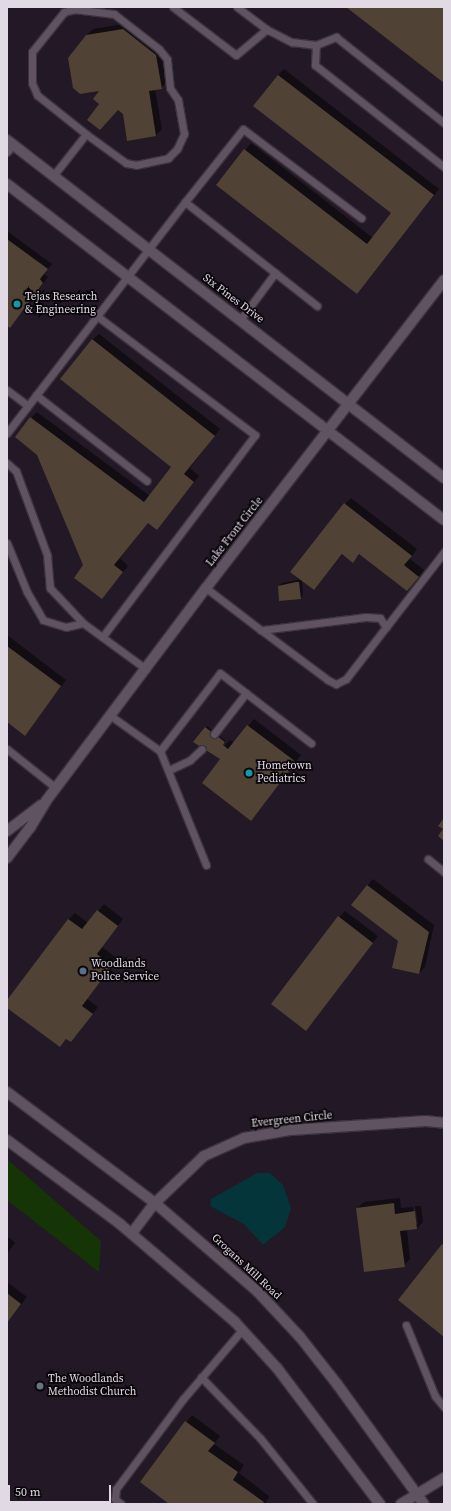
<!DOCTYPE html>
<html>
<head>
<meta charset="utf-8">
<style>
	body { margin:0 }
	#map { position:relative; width:451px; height:1511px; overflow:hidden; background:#231825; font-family:"Source Serif 4",serif }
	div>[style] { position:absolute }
	.green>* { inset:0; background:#163507 }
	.water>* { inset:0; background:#04353b }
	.shadow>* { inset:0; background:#0007 }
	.building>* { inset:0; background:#504234 }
	.roads { filter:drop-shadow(1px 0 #3b333d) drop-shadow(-1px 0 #3b333d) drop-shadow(0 1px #3b333d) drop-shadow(0 -1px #3b333d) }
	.service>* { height:7px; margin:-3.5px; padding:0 3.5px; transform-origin:3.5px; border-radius:3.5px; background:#5f5261 }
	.minor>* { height:10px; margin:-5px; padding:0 5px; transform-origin:5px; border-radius:5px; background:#5f5261 }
	.tertiary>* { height:10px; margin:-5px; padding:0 5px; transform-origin:5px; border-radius:5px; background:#5f5261 }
	.secondary>* { height:10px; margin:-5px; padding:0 5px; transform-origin:5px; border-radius:5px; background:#5f5261 }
	.dots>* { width:11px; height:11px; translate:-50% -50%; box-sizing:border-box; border:2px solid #09050a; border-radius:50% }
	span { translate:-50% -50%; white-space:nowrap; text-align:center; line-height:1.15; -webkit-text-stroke:3.5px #09050a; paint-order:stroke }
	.poi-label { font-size:11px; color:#e1d9e3 }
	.left { translate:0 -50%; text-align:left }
	.street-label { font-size:11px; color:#e1d9e3 }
	.frame { position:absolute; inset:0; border:8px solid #e1d9e3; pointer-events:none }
	.scale { position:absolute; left:8px; top:1485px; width:103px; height:18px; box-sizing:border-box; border:2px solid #e1d9e3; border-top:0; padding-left:5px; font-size:12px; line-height:14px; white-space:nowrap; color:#e1d9e3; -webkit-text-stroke:3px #09050a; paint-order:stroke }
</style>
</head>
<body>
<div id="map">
	<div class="green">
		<i style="clip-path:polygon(7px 1159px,101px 1241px,99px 1272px,7px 1200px)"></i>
	</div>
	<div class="water">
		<i style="clip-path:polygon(257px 1173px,270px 1173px,283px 1185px,291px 1208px,285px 1227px,263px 1245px,244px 1224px,210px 1206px,211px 1199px)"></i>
	</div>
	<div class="shadow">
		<i style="clip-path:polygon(130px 23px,162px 48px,168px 81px,161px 88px,155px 89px,162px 129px,156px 135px,118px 109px,100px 104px,101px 90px,86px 36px,93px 29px)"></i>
		<i style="clip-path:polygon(284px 69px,439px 189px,357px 293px,217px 185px,251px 143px,373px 238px,392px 213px,278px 75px)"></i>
		<i style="clip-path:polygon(7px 231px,52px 264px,44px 274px,48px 277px,14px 322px,7px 324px)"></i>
		<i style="clip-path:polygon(99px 334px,220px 429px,190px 468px,199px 476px,157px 529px,148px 522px,120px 558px,128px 566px,102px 598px,84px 565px,31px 418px,37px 412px,150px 496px,172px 466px,92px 340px)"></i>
		<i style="clip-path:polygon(351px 498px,417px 549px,410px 559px,424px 570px,413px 584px,360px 554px,353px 561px,343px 554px,314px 589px,302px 580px,303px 595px,300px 598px,279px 586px,282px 583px,301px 579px,345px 504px)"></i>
		<i style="clip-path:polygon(7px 635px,66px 680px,24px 735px,7px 721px)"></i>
		<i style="clip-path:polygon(254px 719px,301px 755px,251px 820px,221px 759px,195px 742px,207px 726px,226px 741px,221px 749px,230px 740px,234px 743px)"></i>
		<i style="clip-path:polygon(373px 879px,434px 925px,425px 967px,419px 973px,399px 941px,352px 905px)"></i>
		<i style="clip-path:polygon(104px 904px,123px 919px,102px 947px,118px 959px,87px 999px,98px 1007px,77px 1035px,71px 1041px,67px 1038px,60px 1046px,7px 1006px,7px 1001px,69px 919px,75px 913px,88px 923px)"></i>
		<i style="clip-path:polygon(345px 911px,378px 936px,312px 1023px,339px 917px)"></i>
		<i style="clip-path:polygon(400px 1198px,401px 1208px,413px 1207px,416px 1224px,418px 1224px,415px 1206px,421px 1206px,423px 1222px,417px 1228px,407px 1230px,410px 1259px,404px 1266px,357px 1208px,364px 1202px)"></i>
		<i style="clip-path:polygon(7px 1236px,15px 1243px,7px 1254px)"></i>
		<i style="clip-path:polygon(7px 1282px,27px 1297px,7px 1323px)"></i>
		<i style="clip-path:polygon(192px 1415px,220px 1436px,214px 1444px,244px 1465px,239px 1473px,269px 1496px,266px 1504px,171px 1504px,141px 1482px)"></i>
	</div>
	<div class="building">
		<i style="clip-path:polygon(346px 7px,444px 7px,444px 83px)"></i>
		<i style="clip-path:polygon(123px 29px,156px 55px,162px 89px,149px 91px,156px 136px,127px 141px,123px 114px,118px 110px,100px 130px,87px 120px,99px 104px,93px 99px,99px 91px,80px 94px,73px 88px,68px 58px,86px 35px)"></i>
		<i style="clip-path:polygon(278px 75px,434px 195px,357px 294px,216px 185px,244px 149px,367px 244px,391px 213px,253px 106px)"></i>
		<i style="clip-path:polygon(7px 239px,48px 269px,40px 279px,43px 283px,10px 328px,7px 326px)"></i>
		<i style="clip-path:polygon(92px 339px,215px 436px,184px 474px,194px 482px,157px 530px,148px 523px,114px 565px,123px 572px,102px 599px,74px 578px,83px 565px,37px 455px,15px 437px,30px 417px,144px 502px,171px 467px,60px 379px)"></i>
		<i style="clip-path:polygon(344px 503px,412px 556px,404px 565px,419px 577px,407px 591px,359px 554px,353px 563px,342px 554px,314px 590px,290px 572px)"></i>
		<i style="clip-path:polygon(296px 582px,299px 582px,301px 599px,279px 601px,278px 586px)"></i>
		<i style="clip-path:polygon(7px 646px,61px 686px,25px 736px,7px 722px)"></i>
		<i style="clip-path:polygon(247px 725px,296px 762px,251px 821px,202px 783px,220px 759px,193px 742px,205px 727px,225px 742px,223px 745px,228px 749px)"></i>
		<i style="clip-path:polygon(444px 818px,444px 841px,438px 836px,443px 829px,438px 826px)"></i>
		<i style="clip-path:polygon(367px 885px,429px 932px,419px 974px,392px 968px,398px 941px,351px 905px)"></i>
		<i style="clip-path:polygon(97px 910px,118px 926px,97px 954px,112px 966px,82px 1006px,93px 1014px,71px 1042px,66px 1039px,60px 1047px,7px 1008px,7px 1000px,68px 919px,82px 929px)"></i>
		<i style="clip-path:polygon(338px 916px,373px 943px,306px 1031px,271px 1004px)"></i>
		<i style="clip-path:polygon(394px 1203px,395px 1214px,415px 1211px,417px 1229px,400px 1231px,405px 1267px,364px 1272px,356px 1208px)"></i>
		<i style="clip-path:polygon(442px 1244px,444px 1246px,444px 1337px,398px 1300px)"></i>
		<i style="clip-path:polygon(7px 1293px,21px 1304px,7px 1323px)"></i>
		<i style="clip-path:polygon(185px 1421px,215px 1443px,208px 1451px,238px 1472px,233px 1480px,264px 1502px,262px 1504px,169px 1504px,140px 1482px)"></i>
	</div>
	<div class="roads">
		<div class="service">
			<i style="left:173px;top:7px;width:79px;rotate:37.3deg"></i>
			<i style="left:236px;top:55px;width:40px;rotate:-40deg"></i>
			<i style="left:237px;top:7px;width:39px;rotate:37deg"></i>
			<i style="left:268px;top:30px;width:27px;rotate:27deg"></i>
			<i style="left:292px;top:42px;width:24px;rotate:7deg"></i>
			<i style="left:316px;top:45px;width:22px;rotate:-22deg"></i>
			<i style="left:336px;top:37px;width:138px;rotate:38.5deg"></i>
			<i style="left:316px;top:45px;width:20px;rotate:93deg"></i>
			<i style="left:315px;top:65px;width:164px;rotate:38.3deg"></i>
			<i style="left:7px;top:152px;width:9px;rotate:-49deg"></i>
			<i style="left:53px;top:176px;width:53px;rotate:-51.8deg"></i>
			<i style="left:86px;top:134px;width:49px;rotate:35.9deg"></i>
			<i style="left:126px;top:163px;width:10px;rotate:11deg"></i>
			<i style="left:136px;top:165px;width:33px;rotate:-12deg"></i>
			<i style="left:168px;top:158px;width:13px;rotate:-45deg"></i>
			<i style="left:177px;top:149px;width:17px;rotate:-65deg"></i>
			<i style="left:184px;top:134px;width:35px;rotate:-100deg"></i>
			<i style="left:178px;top:100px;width:14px;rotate:-124deg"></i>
			<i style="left:170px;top:88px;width:29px;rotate:-96deg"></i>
			<i style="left:167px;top:59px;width:13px;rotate:-129deg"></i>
			<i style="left:159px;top:49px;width:57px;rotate:-142.1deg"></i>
			<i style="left:114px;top:14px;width:39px;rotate:-173deg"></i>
			<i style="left:75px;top:9px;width:11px;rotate:165deg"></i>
			<i style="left:64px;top:12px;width:51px;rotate:128.7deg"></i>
			<i style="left:32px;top:52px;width:31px;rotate:90deg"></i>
			<i style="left:32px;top:83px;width:13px;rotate:67deg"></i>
			<i style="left:37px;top:95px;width:63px;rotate:38.5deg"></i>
			<i style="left:185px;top:202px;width:93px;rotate:-51.5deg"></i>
			<i style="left:243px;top:129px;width:148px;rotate:37deg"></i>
			<i style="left:97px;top:316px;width:198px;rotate:37deg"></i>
			<i style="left:255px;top:435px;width:253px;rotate:127.1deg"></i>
			<i style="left:240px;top:320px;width:59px;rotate:-53.3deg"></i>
			<i style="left:7px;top:390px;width:26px;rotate:37deg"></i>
			<i style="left:36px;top:395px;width:140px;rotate:37.8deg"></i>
			<i style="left:7px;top:433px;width:292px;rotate:-52.4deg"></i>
			<i style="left:185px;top:202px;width:168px;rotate:38.2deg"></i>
			<i style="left:7px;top:463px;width:12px;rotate:42deg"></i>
			<i style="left:16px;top:471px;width:90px;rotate:69.7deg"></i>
			<i style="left:47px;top:555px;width:33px;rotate:85deg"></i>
			<i style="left:50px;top:588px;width:48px;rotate:46.7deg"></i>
			<i style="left:7px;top:543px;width:53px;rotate:67.8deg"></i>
			<i style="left:27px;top:592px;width:32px;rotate:60deg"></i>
			<i style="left:43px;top:620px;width:24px;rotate:17deg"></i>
			<i style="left:66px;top:627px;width:17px;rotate:-13deg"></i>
			<i style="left:83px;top:623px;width:78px;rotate:36.1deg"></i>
			<i style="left:206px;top:588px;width:69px;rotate:37.4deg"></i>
			<i style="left:261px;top:630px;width:84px;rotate:36.7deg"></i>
			<i style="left:328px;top:680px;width:9px;rotate:27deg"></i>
			<i style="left:336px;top:684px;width:11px;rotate:-27deg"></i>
			<i style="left:346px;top:679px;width:66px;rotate:-52.4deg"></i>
			<i style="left:386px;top:627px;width:11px;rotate:-124deg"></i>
			<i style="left:380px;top:618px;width:14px;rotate:-176deg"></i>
			<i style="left:366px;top:617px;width:106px;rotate:172.9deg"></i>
			<i style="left:386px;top:627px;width:95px;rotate:-52.3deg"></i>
			<i style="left:111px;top:716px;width:60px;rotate:35.5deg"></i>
			<i style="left:160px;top:751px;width:123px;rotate:68deg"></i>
			<i style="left:214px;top:734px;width:52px;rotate:-52deg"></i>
			<i style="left:7px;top:749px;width:63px;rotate:38.5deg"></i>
			<i style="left:160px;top:751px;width:98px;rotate:-52.4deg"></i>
			<i style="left:220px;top:673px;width:115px;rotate:37.6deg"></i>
			<i style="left:169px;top:770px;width:23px;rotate:-25deg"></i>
			<i style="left:190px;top:760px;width:16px;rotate:-43deg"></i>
			<i style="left:428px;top:859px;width:21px;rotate:39deg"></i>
			<i style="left:406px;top:1325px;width:77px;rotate:67.8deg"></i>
			<i style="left:435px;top:1396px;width:14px;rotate:51deg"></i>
			<i style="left:201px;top:1377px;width:85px;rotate:46deg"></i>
			<i style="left:260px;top:1438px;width:85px;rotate:51.2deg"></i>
			<i style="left:121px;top:1504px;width:8px;rotate:-140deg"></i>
			<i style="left:115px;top:1499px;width:10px;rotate:-84deg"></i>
			<i style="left:116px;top:1489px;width:112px;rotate:-53.3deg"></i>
			<i style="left:183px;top:1399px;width:91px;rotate:-49.5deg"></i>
		</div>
		<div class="minor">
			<i style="left:132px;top:1233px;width:38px;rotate:-53deg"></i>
			<i style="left:155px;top:1203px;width:68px;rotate:-43.8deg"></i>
			<i style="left:204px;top:1156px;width:44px;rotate:-24.2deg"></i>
			<i style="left:244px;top:1138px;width:48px;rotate:-9.7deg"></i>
			<i style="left:291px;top:1130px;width:135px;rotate:-3.8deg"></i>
			<i style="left:426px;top:1121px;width:18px;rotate:6deg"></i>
			<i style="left:401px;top:1504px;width:50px;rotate:-31.2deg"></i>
		</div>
		<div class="tertiary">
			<i style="left:7px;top:140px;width:552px;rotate:37.72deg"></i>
			<i style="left:7px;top:184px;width:551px;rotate:37.56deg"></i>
			<i style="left:7px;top:831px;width:43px;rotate:-37.4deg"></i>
			<i style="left:7px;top:858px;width:38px;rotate:-53deg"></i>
			<i style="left:30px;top:828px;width:31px;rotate:-59deg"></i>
			<i style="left:46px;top:801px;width:266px;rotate:-53.1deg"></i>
			<i style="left:206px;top:588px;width:389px;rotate:-52.3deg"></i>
		</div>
		<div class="secondary">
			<i style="left:7px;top:1092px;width:185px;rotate:36.9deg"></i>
			<i style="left:155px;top:1203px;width:135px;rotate:40.8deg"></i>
			<i style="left:257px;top:1291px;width:63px;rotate:46.9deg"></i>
			<i style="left:300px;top:1337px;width:60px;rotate:51.8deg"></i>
			<i style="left:337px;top:1384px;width:148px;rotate:54.1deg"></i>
			<i style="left:7px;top:1140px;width:141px;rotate:36.6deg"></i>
			<i style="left:120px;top:1224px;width:151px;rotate:40.4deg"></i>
			<i style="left:235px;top:1322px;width:62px;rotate:47.6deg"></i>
			<i style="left:277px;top:1368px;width:171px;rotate:52.9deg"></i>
		</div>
	</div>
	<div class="dots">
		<i style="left:17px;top:304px;background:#0f9aa8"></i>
		<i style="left:249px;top:773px;background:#0f9aa8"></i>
		<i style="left:83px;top:971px;background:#5c6f8a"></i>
		<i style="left:40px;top:1386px;background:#6b7280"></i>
	</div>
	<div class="poi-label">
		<span class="left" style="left:25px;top:304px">Tejas Research<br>&amp; Engineering</span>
		<span class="left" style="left:257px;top:773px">Hometown<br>Pediatrics</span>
		<span class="left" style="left:91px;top:971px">Woodlands<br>Police Service</span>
		<span class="left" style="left:48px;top:1386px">The Woodlands<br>Methodist Church</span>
	</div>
	<div class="street-label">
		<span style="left:233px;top:299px;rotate:37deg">Six Pines Drive</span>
		<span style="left:235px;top:532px;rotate:-52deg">Lake Front Circle</span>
		<span style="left:292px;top:1120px;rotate:-6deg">Evergreen Circle</span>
		<span style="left:246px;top:1267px;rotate:43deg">Grogans Mill Road</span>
	</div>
	<div class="frame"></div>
	<div class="scale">50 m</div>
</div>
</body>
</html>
